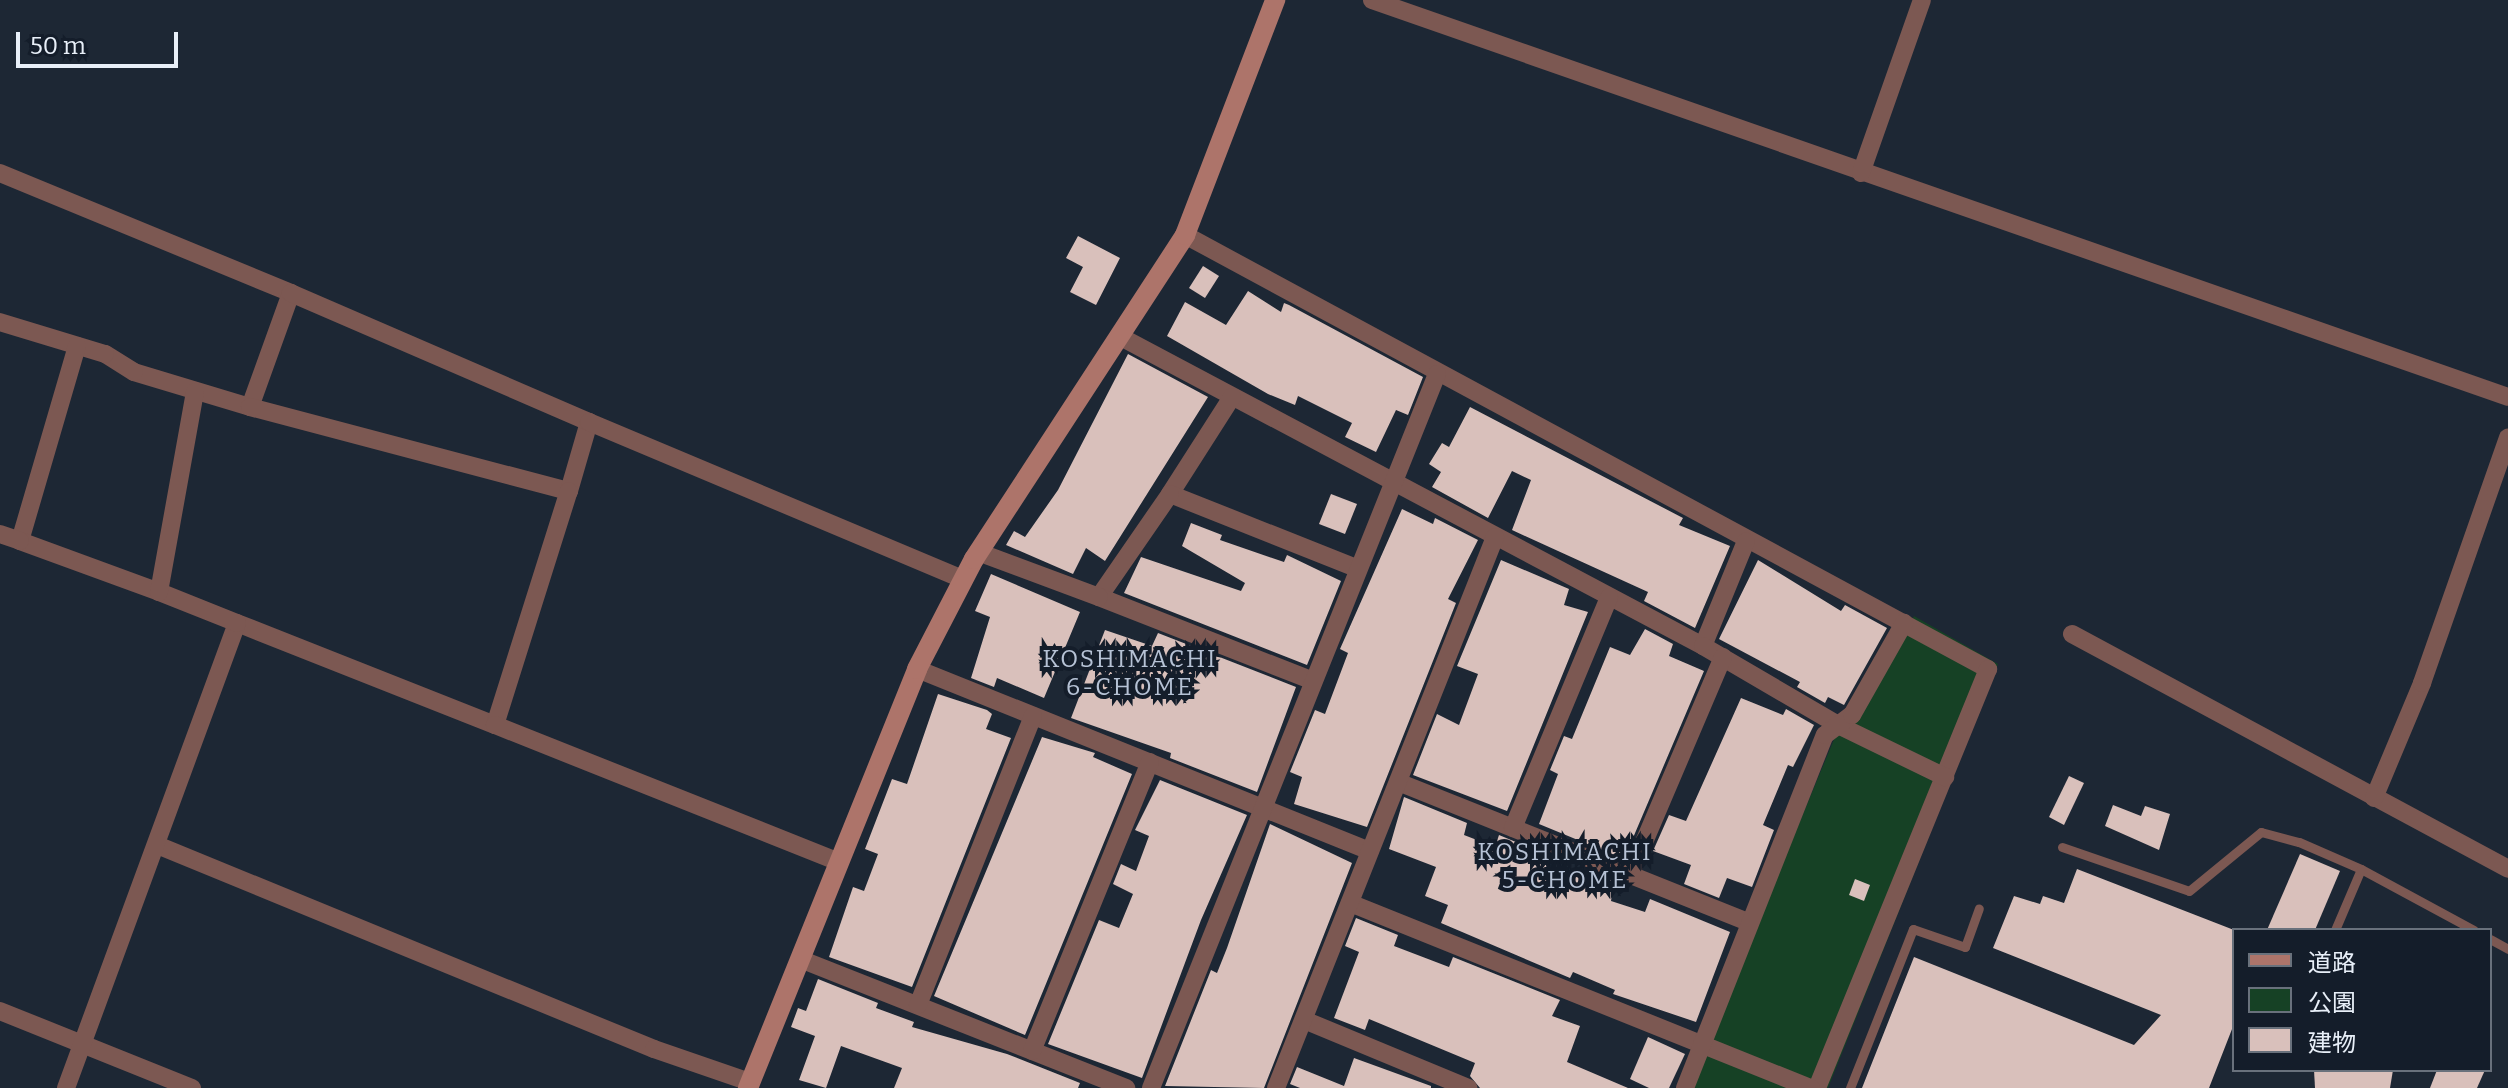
<!DOCTYPE html>
<html>
<head>
<meta charset="utf-8">
<style>
	body { margin:0 }
	#map { position:relative; width:2508px; height:1088px; overflow:hidden; background:#1d2734; font-family:Bitter,"Noto Sans JP",serif }
	div>[style] { position:absolute }
	.green>* { inset:0; background:#164125 }
	.building>* { inset:0; background:#d9c0bb }
	.lane>* { height:9px; margin:-4.5px; padding:0 4.5px; transform-origin:4.5px; border-radius:4.5px; background:#7c5852 }
	.street>* { height:18px; margin:-9px; padding:0 9px; transform-origin:9px; border-radius:9px; background:#7c5852 }
	.secondary>* { height:20px; margin:-10px; padding:0 10px; transform-origin:10px; border-radius:10px; background:#ad746a }
	span { translate:-50% -50%; white-space:nowrap; text-align:center; line-height:1.15; -webkit-text-stroke:8px #141d2a; paint-order:stroke }
	.neighbourhood-label { font-size:24px; color:#b6c2d5; letter-spacing:2px }
	.legend { position:absolute; left:2232px; top:928px; width:260px; height:144px; box-sizing:border-box; background:#141d2a; border:2px solid #69717c; margin:0; padding:10px 14px; list-style:none; font-size:24px; color:#e8eff8 }
	.legend li { display:flex; align-items:center; gap:16px; height:40px }
	.legend b { width:40px; border:2px solid #69717c }
	.scale { position:absolute; left:16px; top:32px; width:162px; height:36px; box-sizing:border-box; border:4px solid #e8eff8; border-top:0; padding-left:10px; font-size:24px; line-height:28px; white-space:nowrap; color:#e8eff8; -webkit-text-stroke:6px #141d2a; paint-order:stroke }
</style>
</head>
<body>
<div id="map">
	<div class="green">
		<i style="clip-path:polygon(1914px 616px,1998px 664px,1828px 1088px,1689px 1088px,1835px 737px,1856px 721px)"></i>
	</div>
	<div class="building">
		<i style="clip-path:polygon(1078px 236px,1120px 258px,1096px 305px,1070px 292px,1083px 267px,1066px 258px)"></i>
		<i style="clip-path:polygon(1203px 266px,1219px 276px,1205px 298px,1189px 288px)"></i>
		<i style="clip-path:polygon(1248px 291px,1281px 312px,1284px 303px,1289px 305px,1423px 377px,1408px 415px,1396px 410px,1376px 452px,1345px 437px,1352px 423px,1298px 396px,1295px 405px,1268px 394px,1167px 336px,1185px 302px,1226px 325px)"></i>
		<i style="clip-path:polygon(1128px 354px,1208px 397px,1105px 561px,1086px 548px,1073px 574px,1006px 545px,1014px 531px,1025px 537px,1058px 490px)"></i>
		<i style="clip-path:polygon(1470px 407px,1683px 518px,1679px 525px,1730px 546px,1695px 628px,1644px 601px,1648px 592px,1512px 530px,1531px 480px,1512px 471px,1488px 518px,1432px 487px,1441px 472px,1429px 464px,1442px 443px,1449px 447px)"></i>
		<i style="clip-path:polygon(1331px 494px,1357px 504px,1345px 534px,1319px 524px)"></i>
		<i style="clip-path:polygon(1402px 509px,1433px 524px,1435px 518px,1478px 540px,1448px 599px,1456px 603px,1367px 827px,1294px 804px,1302px 777px,1290px 772px,1315px 710px,1325px 714px,1348px 653px,1340px 649px)"></i>
		<i style="clip-path:polygon(1191px 523px,1222px 535px,1220px 540px,1284px 562px,1287px 555px,1341px 581px,1307px 665px,1124px 593px,1141px 557px,1241px 591px,1245px 583px,1182px 546px)"></i>
		<i style="clip-path:polygon(1501px 560px,1569px 589px,1564px 605px,1588px 612px,1507px 811px,1413px 775px,1437px 714px,1459px 725px,1478px 674px,1457px 666px)"></i>
		<i style="clip-path:polygon(1758px 560px,1841px 611px,1845px 605px,1887px 628px,1844px 705px,1828px 697px,1825px 703px,1797px 687px,1800px 682px,1719px 639px)"></i>
		<i style="clip-path:polygon(991px 574px,1080px 612px,1044px 698px,997px 678px,994px 687px,971px 678px,990px 617px,975px 611px)"></i>
		<i style="clip-path:polygon(1645px 629px,1673px 644px,1669px 656px,1704px 671px,1624px 859px,1539px 824px,1558px 774px,1550px 770px,1564px 736px,1572px 739px,1610px 647px,1630px 655px)"></i>
		<i style="clip-path:polygon(1105px 630px,1152px 646px,1158px 633px,1296px 687px,1257px 792px,1170px 758px,1171px 753px,1071px 718px)"></i>
		<i style="clip-path:polygon(938px 694px,987px 710px,992px 714px,986px 729px,1011px 738px,912px 987px,829px 957px,853px 887px,864px 891px,878px 854px,865px 849px,892px 779px,907px 784px)"></i>
		<i style="clip-path:polygon(1741px 698px,1783px 715px,1786px 709px,1814px 725px,1793px 767px,1788px 765px,1763px 825px,1774px 830px,1752px 887px,1727px 878px,1719px 898px,1684px 884px,1691px 865px,1653px 851px,1669px 815px,1686px 821px)"></i>
		<i style="clip-path:polygon(1042px 737px,1095px 753px,1093px 757px,1132px 774px,1025px 1035px,934px 996px)"></i>
		<i style="clip-path:polygon(2069px 776px,2084px 783px,2064px 825px,2049px 817px)"></i>
		<i style="clip-path:polygon(1160px 780px,1247px 815px,1201px 920px,1142px 1078px,1048px 1044px,1099px 920px,1119px 928px,1133px 894px,1113px 884px,1121px 864px,1136px 871px,1149px 836px,1135px 830px)"></i>
		<i style="clip-path:polygon(1404px 797px,1467px 823px,1464px 835px,1495px 847px,1499px 835px,1540px 852px,1536px 861px,1589px 882px,1593px 873px,1614px 882px,1611px 901px,1645px 912px,1650px 899px,1730px 932px,1696px 1022px,1613px 994px,1615px 990px,1573px 972px,1570px 978px,1441px 923px,1448px 905px,1425px 896px,1436px 867px,1389px 849px)"></i>
		<i style="clip-path:polygon(2113px 805px,2141px 816px,2145px 806px,2170px 814px,2159px 850px,2105px 826px)"></i>
		<i style="clip-path:polygon(1270px 824px,1352px 863px,1264px 1088px,1165px 1086px,1211px 970px,1217px 973px,1227px 948px)"></i>
		<i style="clip-path:polygon(2300px 854px,2340px 871px,2315px 930px,2267px 930px)"></i>
		<i style="clip-path:polygon(2077px 869px,2234px 930px,2234px 1024px,2209px 1088px,1862px 1088px,1914px 957px,2134px 1045px,2161px 1015px,1993px 948px,2014px 896px,2040px 904px,2043px 896px,2064px 903px)"></i>
		<i style="clip-path:polygon(1855px 879px,1870px 885px,1864px 901px,1849px 895px)"></i>
		<i style="clip-path:polygon(1356px 918px,1398px 935px,1394px 946px,1449px 967px,1453px 957px,1560px 1000px,1552px 1016px,1580px 1026px,1567px 1062px,1628px 1088px,1480px 1088px,1470px 1076px,1475px 1063px,1369px 1019px,1365px 1030px,1334px 1018px,1359px 952px,1345px 946px)"></i>
		<i style="clip-path:polygon(818px 979px,878px 1003px,876px 1008px,914px 1022px,912px 1027px,1007px 1054px,1080px 1083px,1078px 1088px,894px 1088px,902px 1068px,841px 1046px,826px 1088px,799px 1080px,815px 1036px,791px 1027px,798px 1008px,806px 1011px)"></i>
		<i style="clip-path:polygon(1648px 1037px,1685px 1054px,1669px 1088px,1649px 1088px,1630px 1079px)"></i>
		<i style="clip-path:polygon(1354px 1058px,1431px 1086px,1431px 1088px,1300px 1088px,1290px 1084px,1297px 1067px,1344px 1086px)"></i>
		<i style="clip-path:polygon(2314px 1070px,2393px 1070px,2390px 1088px,2315px 1088px)"></i>
		<i style="clip-path:polygon(2437px 1070px,2485px 1070px,2477px 1088px,2430px 1088px)"></i>
	</div>
	<div class="lane">
		<i style="left:2062px;top:847px;width:134px;rotate:19.1deg"></i>
		<i style="left:2189px;top:891px;width:93px;rotate:-39.3deg"></i>
		<i style="left:2261px;top:832px;width:39px;rotate:15deg"></i>
		<i style="left:2299px;top:842px;width:68px;rotate:23.5deg"></i>
		<i style="left:2361px;top:869px;width:128px;rotate:28.4deg"></i>
		<i style="left:2335px;top:930px;width:66px;rotate:-66.9deg"></i>
		<i style="left:2490px;top:939px;width:21px;rotate:29deg"></i>
		<i style="left:1850px;top:1088px;width:171px;rotate:-68.4deg"></i>
		<i style="left:1913px;top:929px;width:55px;rotate:19.1deg"></i>
		<i style="left:1965px;top:947px;width:41px;rotate:-70.3deg"></i>
	</div>
	<div class="street">
		<i style="left:1372px;top:0;width:1203px;rotate:19.26deg"></i>
		<i style="left:0;top:173px;width:315px;rotate:22.4deg"></i>
		<i style="left:291px;top:293px;width:121px;rotate:109.8deg"></i>
		<i style="left:250px;top:407px;width:121px;rotate:-163.2deg"></i>
		<i style="left:134px;top:372px;width:34px;rotate:-148deg"></i>
		<i style="left:105px;top:354px;width:110px;rotate:-163.1deg"></i>
		<i style="left:1861px;top:173px;width:183px;rotate:-70.6deg"></i>
		<i style="left:1185px;top:235px;width:913px;rotate:28.39deg"></i>
		<i style="left:1988px;top:669px;width:453px;rotate:112.2deg"></i>
		<i style="left:1119px;top:336px;width:661px;rotate:27.96deg"></i>
		<i style="left:1703px;top:646px;width:113px;rotate:-67.7deg"></i>
		<i style="left:77px;top:346px;width:203px;rotate:106.3deg"></i>
		<i style="left:20px;top:541px;width:148px;rotate:20.1deg"></i>
		<i style="left:1232px;top:397px;width:115px;rotate:122.6deg"></i>
		<i style="left:1170px;top:494px;width:202px;rotate:21.7deg"></i>
		<i style="left:250px;top:407px;width:330px;rotate:14.8deg"></i>
		<i style="left:569px;top:491px;width:72px;rotate:-73.8deg"></i>
		<i style="left:589px;top:422px;width:325px;rotate:-156.6deg"></i>
		<i style="left:589px;top:422px;width:406px;rotate:22.8deg"></i>
		<i style="left:1170px;top:494px;width:125px;rotate:124.6deg"></i>
		<i style="left:1099px;top:597px;width:230px;rotate:21.4deg"></i>
		<i style="left:0;top:534px;width:21px;rotate:19deg"></i>
		<i style="left:978px;top:552px;width:129px;rotate:20.4deg"></i>
		<i style="left:237px;top:623px;width:277px;rotate:21.6deg"></i>
		<i style="left:495px;top:725px;width:245px;rotate:-72.5deg"></i>
		<i style="left:2072px;top:634px;width:495px;rotate:28.3deg"></i>
		<i style="left:1703px;top:646px;width:159px;rotate:30.3deg"></i>
		<i style="left:1840px;top:726px;width:117px;rotate:25.9deg"></i>
		<i style="left:917px;top:669px;width:488px;rotate:21.9deg"></i>
		<i style="left:495px;top:725px;width:370px;rotate:21.7deg"></i>
		<i style="left:1398px;top:782px;width:379px;rotate:21.8deg"></i>
		<i style="left:2374px;top:798px;width:125px;rotate:-67.3deg"></i>
		<i style="left:2422px;top:683px;width:260px;rotate:-70.7deg"></i>
		<i style="left:1513px;top:828px;width:250px;rotate:-67.4deg"></i>
		<i style="left:157px;top:845px;width:537px;rotate:22.32deg"></i>
		<i style="left:654px;top:1049px;width:102px;rotate:19deg"></i>
		<i style="left:1630px;top:875px;width:237px;rotate:-66.9deg"></i>
		<i style="left:1350px;top:903px;width:497px;rotate:21.9deg"></i>
		<i style="left:800px;top:959px;width:351px;rotate:21.6deg"></i>
		<i style="left:918px;top:1005px;width:311px;rotate:-68.3deg"></i>
		<i style="left:0;top:1011px;width:207px;rotate:21.9deg"></i>
		<i style="left:1304px;top:1020px;width:178px;rotate:22.5deg"></i>
		<i style="left:1032px;top:1051px;width:312px;rotate:-67.8deg"></i>
		<i style="left:66px;top:1088px;width:495px;rotate:-69.8deg"></i>
		<i style="left:237px;top:623px;width:84px;rotate:-158.3deg"></i>
		<i style="left:159px;top:592px;width:203px;rotate:-79.8deg"></i>
		<i style="left:1151px;top:1088px;width:769px;rotate:-68.17deg"></i>
		<i style="left:1276px;top:1088px;width:593px;rotate:-68.32deg"></i>
		<i style="left:1685px;top:1088px;width:380px;rotate:-68.4deg"></i>
		<i style="left:1825px;top:735px;width:34px;rotate:-37deg"></i>
		<i style="left:1852px;top:715px;width:106px;rotate:-60.5deg"></i>
	</div>
	<div class="secondary">
		<i style="left:748px;top:1088px;width:452px;rotate:-68deg"></i>
		<i style="left:917px;top:669px;width:124px;rotate:-62.6deg"></i>
		<i style="left:974px;top:559px;width:387px;rotate:-56.9deg"></i>
		<i style="left:1185px;top:235px;width:252px;rotate:-69deg"></i>
	</div>
	<div class="neighbourhood-label">
		<span style="left:1130px;top:674px">KOSHIMACHI<br>6-CHOME</span>
		<span style="left:1565px;top:867px">KOSHIMACHI<br>5-CHOME</span>
	</div>
	<ul class="legend">
	<li><b style="height:10px;background:#ad746a"></b>道路</li>
	<li><b style="height:22px;background:#164125"></b>公園</li>
	<li><b style="height:22px;background:#d9c0bb"></b>建物</li>
	</ul>
	<div class="scale">50 m</div>
</div>
</body>
</html>
